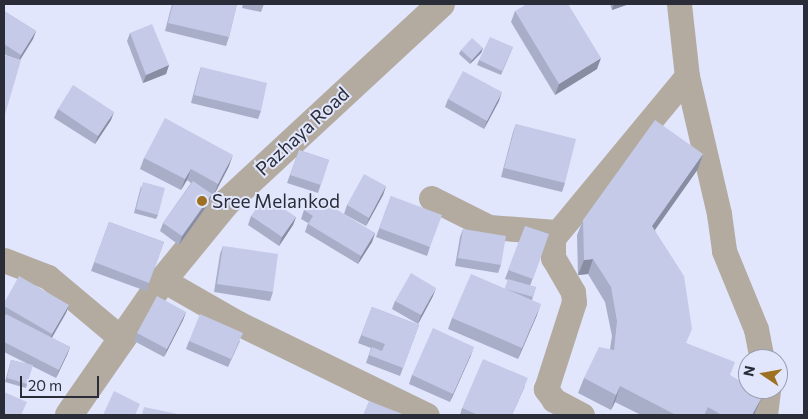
<!DOCTYPE html>
<html>
<head>
<meta charset="utf-8">
<style>
	body { margin:0 }
	#map { position:relative; width:808px; height:419px; overflow:hidden; background:#e1e6fd; font-family:Commissioner,sans-serif }
	div>[style] { position:absolute }
	.minor>* { height:25px; margin:-12.5px; padding:0 12.5px; transform-origin:12.5px; border-radius:12.5px; background:#b4aba0 }
	.tertiary>* { height:28px; margin:-14px; padding:0 14px; transform-origin:14px; border-radius:14px; background:#b4aba0 }
	.wall>* { inset:0; background:#a9aec8 }
	.shaded-wall>* { inset:0; background:#898da2 }
	.building>* { inset:0; background:#c4cae8 }
	.dots>* { width:14px; height:14px; translate:-50% -50%; box-sizing:border-box; border:2px solid #e1e6fd; border-radius:50% }
	span { translate:-50% -50%; white-space:nowrap; text-align:center; line-height:1.15; -webkit-text-stroke:4px #e1e6fd; paint-order:stroke }
	.street-label { font-size:19px; color:#2a2d37 }
	.poi-label { font-size:19px; color:#2a2d37 }
	.left { translate:0 -50%; text-align:left }
	.frame { position:absolute; inset:0; border:5px solid #2a2d37; pointer-events:none }
	.north { position:absolute; left:738px; top:349px; width:50px; height:50px; box-sizing:border-box; background:#e1e6fd; border:1px solid #989cae; border-radius:50%; rotate:282deg; font-size:14px; font-weight:700; line-height:20px; text-align:center; color:#2a2d37 }
	.north::after { content:''; display:block; margin:auto; width:18px; height:22px; background:#9e7021; clip-path:polygon(50% 0,100% 100%,50% 72%,0 100%) }
	.scale { position:absolute; left:20px; top:376px; width:79px; height:22px; box-sizing:border-box; border:2px solid #2a2d37; border-top:0; padding-left:6px; font-size:15px; line-height:18px; white-space:nowrap; color:#2a2d37; -webkit-text-stroke:4px #e1e6fd; paint-order:stroke }
</style>
</head>
<body>
<div id="map">
	<div class="minor">
		<i style="left:679px;top:4px;width:72px;rotate:83.7deg"></i>
		<i style="left:687px;top:76px;width:142px;rotate:76.9deg"></i>
		<i style="left:719px;top:214px;width:37px;rotate:82deg"></i>
		<i style="left:724px;top:251px;width:84px;rotate:67.7deg"></i>
		<i style="left:756px;top:329px;width:31px;rotate:79deg"></i>
		<i style="left:431px;top:198px;width:65px;rotate:26.6deg"></i>
		<i style="left:489px;top:227px;width:67px;rotate:4.3deg"></i>
		<i style="left:4px;top:260px;width:47px;rotate:21.1deg"></i>
		<i style="left:48px;top:277px;width:97px;rotate:40deg"></i>
		<i style="left:163px;top:280px;width:86px;rotate:29.8deg"></i>
		<i style="left:238px;top:323px;width:210px;rotate:26deg"></i>
		<i style="left:582px;top:415px;width:32px;rotate:-152deg"></i>
		<i style="left:554px;top:400px;width:14px;rotate:-126deg"></i>
		<i style="left:546px;top:389px;width:91px;rotate:-72.2deg"></i>
		<i style="left:574px;top:302px;width:10px;rotate:-96deg"></i>
		<i style="left:573px;top:292px;width:39px;rotate:-120deg"></i>
		<i style="left:553px;top:258px;width:20px;rotate:-90deg"></i>
		<i style="left:553px;top:238px;width:210px;rotate:-50.4deg"></i>
		<i style="left:765px;top:415px;width:26px;rotate:-83deg"></i>
	</div>
	<div class="tertiary">
		<i style="left:69px;top:415px;width:165px;rotate:-55.2deg"></i>
		<i style="left:163px;top:280px;width:99px;rotate:-50.7deg"></i>
		<i style="left:226px;top:203px;width:293px;rotate:-42.8deg"></i>
	</div>
	<div class="wall">
		<i style="clip-path:polygon(172px 4px,237px 4px,229px 37px,226px 46px,165px 31px)"></i>
		<i style="clip-path:polygon(243px 4px,264px 4px,261px 12px,242px 8px)"></i>
		<i style="clip-path:polygon(610px 4px,629px 4px,612px 10px)"></i>
		<i style="clip-path:polygon(4px 11px,36px 31px,33px 39px,20px 60px,8px 56px,4px 54px)"></i>
		<i style="clip-path:polygon(515px 11px,597px 69px,555px 95px,511px 22px)"></i>
		<i style="clip-path:polygon(130px 33px,169px 65px,166px 74px,143px 83px,127px 41px)"></i>
		<i style="clip-path:polygon(513px 47px,501px 75px,477px 65px,479px 60px)"></i>
		<i style="clip-path:polygon(483px 48px,481px 53px,470px 64px,459px 54px,461px 50px)"></i>
		<i style="clip-path:polygon(201px 67px,261px 111px,258px 119px,191px 103px,198px 76px)"></i>
		<i style="clip-path:polygon(448px 99px,499px 101px,484px 129px,445px 107px)"></i>
		<i style="clip-path:polygon(58px 109px,111px 120px,95px 144px,54px 118px)"></i>
		<i style="clip-path:polygon(516px 124px,565px 183px,562px 192px,501px 177px,513px 132px)"></i>
		<i style="clip-path:polygon(299px 150px,329px 160px,318px 193px,287px 183px)"></i>
		<i style="clip-path:polygon(703px 154px,698px 169px,655px 230px,686px 343px,730px 375px,757px 410px,754px 415px,641px 415px,615px 402px,611px 410px,578px 393px,584px 378px,610px 349px,612px 336px,605px 302px,588px 274px,578px 275px,577px 235px,583px 220px)"></i>
		<i style="clip-path:polygon(144px 158px,229px 166px,214px 195px,211px 194px,209px 203px,179px 245px,160px 231px,163px 223px,191px 183px,187px 180px,181px 190px,140px 169px)"></i>
		<i style="clip-path:polygon(141px 186px,158px 215px,156px 219px,134px 213px)"></i>
		<i style="clip-path:polygon(386px 186px,383px 195px,366px 226px,344px 214px,347px 205px)"></i>
		<i style="clip-path:polygon(391px 196px,430px 247px,427px 256px,376px 237px)"></i>
		<i style="clip-path:polygon(304px 210px,375px 233px,372px 242px,358px 264px,305px 232px,308px 223px,301px 219px)"></i>
		<i style="clip-path:polygon(251px 216px,296px 217px,293px 225px,279px 246px,248px 225px)"></i>
		<i style="clip-path:polygon(109px 222px,164px 242px,146px 291px,91px 271px)"></i>
		<i style="clip-path:polygon(525px 226px,549px 234px,530px 286px,536px 287px,532px 300px,537px 315px,518px 359px,448px 329px,452px 318px,505px 289px,508px 280px,505px 279px)"></i>
		<i style="clip-path:polygon(463px 229px,501px 265px,498px 273px,455px 266px,460px 237px)"></i>
		<i style="clip-path:polygon(223px 246px,273px 292px,270px 301px,214px 292px,220px 254px)"></i>
		<i style="clip-path:polygon(433px 296px,418px 324px,392px 309px,395px 301px)"></i>
		<i style="clip-path:polygon(4px 303px,69px 305px,66px 313px,52px 338px,70px 347px,67px 355px,56px 378px,32px 366px,26px 388px,5px 382px,11px 360px,28px 364px,4px 352px)"></i>
		<i style="clip-path:polygon(372px 307px,419px 325px,400px 376px,366px 363px,371px 348px,358px 343px)"></i>
		<i style="clip-path:polygon(186px 312px,183px 320px,164px 357px,134px 341px,137px 333px)"></i>
		<i style="clip-path:polygon(189px 341px,240px 341px,228px 367px,186px 349px)"></i>
		<i style="clip-path:polygon(471px 355px,450px 402px,409px 384px,412px 375px)"></i>
		<i style="clip-path:polygon(525px 386px,512px 415px,460px 415px,462px 408px)"></i>
	</div>
	<div class="shaded-wall">
		<i style="clip-path:polygon(614px 4px,629px 4px,612px 10px)"></i>
		<i style="clip-path:polygon(36px 31px,33px 39px,18px 63px,21px 55px)"></i>
		<i style="clip-path:polygon(483px 48px,481px 53px,470px 64px,472px 60px)"></i>
		<i style="clip-path:polygon(601px 58px,597px 69px,555px 95px,559px 84px)"></i>
		<i style="clip-path:polygon(169px 65px,166px 74px,143px 83px,146px 75px)"></i>
		<i style="clip-path:polygon(502px 92px,499px 101px,484px 129px,487px 121px)"></i>
		<i style="clip-path:polygon(114px 112px,111px 120px,95px 144px,98px 136px)"></i>
		<i style="clip-path:polygon(703px 154px,698px 169px,647px 241px,652px 226px)"></i>
		<i style="clip-path:polygon(233px 155px,229px 166px,214px 195px,218px 184px)"></i>
		<i style="clip-path:polygon(191px 169px,187px 180px,181px 190px,185px 179px)"></i>
		<i style="clip-path:polygon(386px 186px,383px 195px,366px 226px,369px 218px)"></i>
		<i style="clip-path:polygon(212px 194px,209px 203px,179px 245px,182px 236px)"></i>
		<i style="clip-path:polygon(296px 217px,293px 225px,279px 246px,282px 237px)"></i>
		<i style="clip-path:polygon(375px 233px,372px 242px,358px 264px,361px 256px)"></i>
		<i style="clip-path:polygon(593px 259px,588px 274px,578px 275px,584px 260px)"></i>
		<i style="clip-path:polygon(436px 288px,433px 296px,418px 324px,421px 315px)"></i>
		<i style="clip-path:polygon(541px 304px,537px 315px,518px 359px,522px 348px)"></i>
		<i style="clip-path:polygon(69px 305px,66px 313px,49px 342px,52px 334px)"></i>
		<i style="clip-path:polygon(186px 312px,183px 320px,164px 357px,167px 349px)"></i>
		<i style="clip-path:polygon(70px 347px,67px 355px,56px 378px,59px 370px)"></i>
		<i style="clip-path:polygon(474px 347px,471px 355px,450px 402px,453px 394px)"></i>
		<i style="clip-path:polygon(620px 386px,615px 402px,611px 410px,616px 395px)"></i>
		<i style="clip-path:polygon(763px 395px,754px 415px,752px 415px)"></i>
	</div>
	<div class="building">
		<i style="clip-path:polygon(173px 4px,237px 4px,229px 37px,168px 23px)"></i>
		<i style="clip-path:polygon(527px 4px,549px 4px,549px 5px,551px 4px,568px 4px,601px 58px,559px 84px,515px 11px)"></i>
		<i style="clip-path:polygon(4px 11px,36px 31px,21px 55px,4px 44px)"></i>
		<i style="clip-path:polygon(152px 24px,169px 65px,146px 75px,130px 33px)"></i>
		<i style="clip-path:polygon(490px 37px,513px 47px,502px 71px,479px 60px)"></i>
		<i style="clip-path:polygon(472px 38px,483px 48px,472px 60px,461px 50px)"></i>
		<i style="clip-path:polygon(4px 55px,21px 60px,4px 118px)"></i>
		<i style="clip-path:polygon(201px 67px,267px 83px,261px 111px,194px 95px)"></i>
		<i style="clip-path:polygon(463px 71px,502px 92px,487px 121px,448px 99px)"></i>
		<i style="clip-path:polygon(73px 85px,114px 112px,98px 136px,58px 109px)"></i>
		<i style="clip-path:polygon(165px 118px,233px 155px,218px 184px,191px 169px,185px 179px,144px 158px)"></i>
		<i style="clip-path:polygon(655px 120px,703px 154px,652px 226px,684px 276px,692px 329px,686px 343px,735px 362px,730px 375px,748px 386px,748px 389px,753px 389px,763px 395px,752px 415px,719px 415px,720px 414px,708px 407px,704px 415px,676px 415px,620px 386px,616px 395px,584px 378px,599px 347px,614px 350px,617px 321px,611px 287px,593px 259px,584px 260px,583px 220px)"></i>
		<i style="clip-path:polygon(516px 124px,576px 139px,565px 183px,504px 168px)"></i>
		<i style="clip-path:polygon(299px 150px,329px 160px,321px 185px,290px 175px)"></i>
		<i style="clip-path:polygon(364px 174px,386px 186px,369px 218px,347px 205px)"></i>
		<i style="clip-path:polygon(193px 181px,212px 194px,182px 236px,163px 223px)"></i>
		<i style="clip-path:polygon(143px 182px,165px 188px,158px 215px,136px 209px)"></i>
		<i style="clip-path:polygon(313px 195px,375px 233px,361px 256px,308px 224px,313px 216px,304px 210px)"></i>
		<i style="clip-path:polygon(265px 196px,296px 217px,282px 237px,251px 216px)"></i>
		<i style="clip-path:polygon(391px 196px,442px 215px,430px 247px,379px 228px)"></i>
		<i style="clip-path:polygon(109px 222px,164px 242px,149px 283px,94px 262px)"></i>
		<i style="clip-path:polygon(525px 226px,549px 234px,533px 279px,508px 270px)"></i>
		<i style="clip-path:polygon(463px 229px,506px 236px,501px 265px,458px 258px)"></i>
		<i style="clip-path:polygon(223px 246px,278px 254px,273px 292px,217px 284px)"></i>
		<i style="clip-path:polygon(411px 273px,436px 288px,421px 315px,395px 301px)"></i>
		<i style="clip-path:polygon(471px 274px,541px 304px,522px 348px,452px 318px)"></i>
		<i style="clip-path:polygon(19px 276px,69px 305px,52px 334px,4px 306px,4px 303px)"></i>
		<i style="clip-path:polygon(508px 279px,536px 287px,533px 297px,505px 289px)"></i>
		<i style="clip-path:polygon(157px 296px,186px 312px,167px 349px,137px 333px)"></i>
		<i style="clip-path:polygon(372px 307px,419px 325px,403px 368px,369px 355px,372px 347px,382px 351px,385px 344px,361px 335px)"></i>
		<i style="clip-path:polygon(6px 314px,70px 347px,59px 370px,4px 342px,4px 318px)"></i>
		<i style="clip-path:polygon(200px 314px,243px 333px,231px 359px,189px 341px)"></i>
		<i style="clip-path:polygon(433px 328px,474px 347px,453px 394px,412px 375px)"></i>
		<i style="clip-path:polygon(483px 359px,528px 378px,512px 415px,478px 415px,462px 408px)"></i>
		<i style="clip-path:polygon(11px 360px,33px 365px,27px 384px,7px 378px)"></i>
		<i style="clip-path:polygon(114px 391px,140px 404px,135px 415px,103px 415px)"></i>
		<i style="clip-path:polygon(4px 392px,27px 402px,21px 415px,4px 415px)"></i>
		<i style="clip-path:polygon(369px 401px,405px 415px,363px 415px)"></i>
		<i style="clip-path:polygon(144px 407px,182px 415px,142px 415px)"></i>
	</div>
	<div class="dots">
		<i style="left:202px;top:201px;background:#9e7021"></i>
	</div>
	<div class="street-label">
		<span style="left:302px;top:131px;rotate:-43deg">Pazhaya Road</span>
	</div>
	<div class="poi-label">
		<span class="left" style="left:212px;top:201px">Sree Melankod</span>
	</div>
	<div class="frame"></div>
	<div class="north">N</div>
	<div class="scale">20 m</div>
</div>
</body>
</html>
